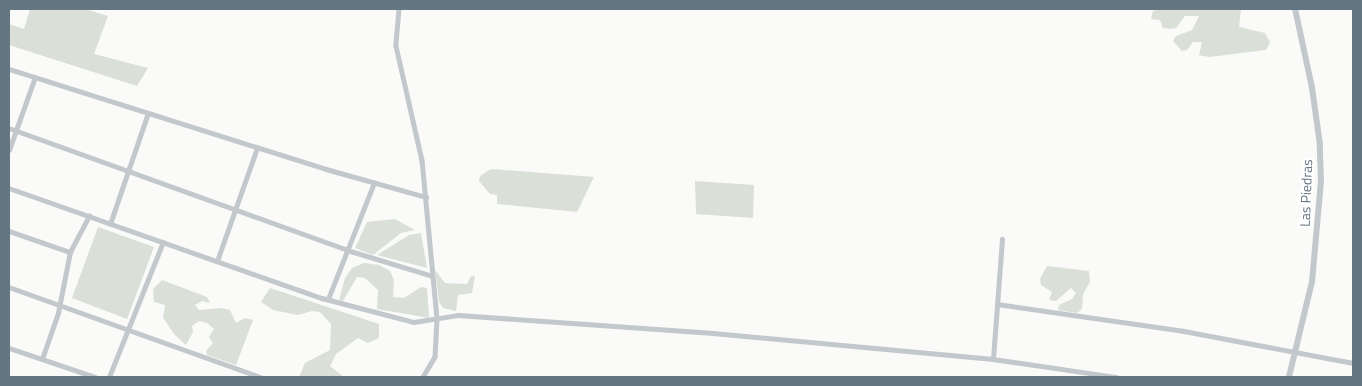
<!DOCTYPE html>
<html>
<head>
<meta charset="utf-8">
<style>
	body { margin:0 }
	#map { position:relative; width:1362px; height:386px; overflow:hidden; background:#fafaf8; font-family:"Titillium Web",sans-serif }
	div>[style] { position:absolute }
	.green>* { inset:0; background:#dadfd7 }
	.minor>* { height:4.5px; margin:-2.25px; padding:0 2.25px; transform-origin:2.25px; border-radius:2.25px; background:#c3c8cc }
	.tertiary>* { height:5.5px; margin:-2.75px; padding:0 2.75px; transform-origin:2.75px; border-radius:2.75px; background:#c3c8cc }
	span { translate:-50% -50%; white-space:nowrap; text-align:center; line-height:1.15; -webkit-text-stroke:5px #fff; paint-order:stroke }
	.street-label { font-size:14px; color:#657683 }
	.frame { position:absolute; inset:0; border:10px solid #657683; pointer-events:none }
</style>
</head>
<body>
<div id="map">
	<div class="green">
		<i style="clip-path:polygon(30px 9px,85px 9px,108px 16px,94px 54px,148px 68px,137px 86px,9px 45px,9px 24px,24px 29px)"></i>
		<i style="clip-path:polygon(1162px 9px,1241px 9px,1239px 27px,1265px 33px,1270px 42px,1266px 50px,1209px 57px,1199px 55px,1202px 42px,1193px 42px,1187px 50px,1182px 51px,1173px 41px,1176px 36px,1192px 30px,1199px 16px,1185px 16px,1176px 28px,1170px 29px,1163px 28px,1160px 20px,1151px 19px,1153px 11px)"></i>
		<i style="clip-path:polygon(491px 169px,594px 177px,577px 212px,497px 204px,497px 195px,490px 194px,479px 181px,480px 176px)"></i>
		<i style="clip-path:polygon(695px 181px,754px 185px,753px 218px,696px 214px)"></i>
		<i style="clip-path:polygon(395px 219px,415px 230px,401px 233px,373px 255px,355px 248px,367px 222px)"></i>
		<i style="clip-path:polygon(98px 227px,154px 247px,127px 319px,72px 298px)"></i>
		<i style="clip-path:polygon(421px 233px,427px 268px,377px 255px,409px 235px)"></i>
		<i style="clip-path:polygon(364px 263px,379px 265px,390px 271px,394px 280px,393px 297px,404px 298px,421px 287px,427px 288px,429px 318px,377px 309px,378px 290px,365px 278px,357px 277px,343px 301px,339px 300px,345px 278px,352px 268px)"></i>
		<i style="clip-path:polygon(1047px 266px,1089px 271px,1090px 282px,1083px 294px,1082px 309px,1077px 313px,1058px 310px,1059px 305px,1072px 299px,1076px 293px,1071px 288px,1056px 301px,1049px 300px,1052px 292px,1041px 285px,1040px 279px)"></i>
		<i style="clip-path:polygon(435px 270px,445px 283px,467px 284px,471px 276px,475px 276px,472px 293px,458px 295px,456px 311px,443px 308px,439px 302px)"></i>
		<i style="clip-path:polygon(162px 280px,207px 297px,210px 303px,202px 301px,195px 305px,199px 310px,220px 308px,230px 310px,236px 323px,245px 318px,253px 320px,236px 365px,207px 355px,206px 351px,213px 343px,209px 337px,214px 329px,207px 323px,199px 321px,192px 326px,193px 332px,186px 345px,175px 335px,163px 318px,165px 305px,154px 302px,153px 289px)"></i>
		<i style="clip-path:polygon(270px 288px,379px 324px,379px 338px,368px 343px,358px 338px,336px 354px,330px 366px,344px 377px,299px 377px,305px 363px,330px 350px,331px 324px,320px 312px,312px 311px,298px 315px,273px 310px,261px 302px)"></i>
	</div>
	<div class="minor">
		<i style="left:399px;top:9px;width:37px;rotate:95deg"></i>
		<i style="left:396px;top:46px;width:117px;rotate:77.2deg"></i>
		<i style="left:422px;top:160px;width:160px;rotate:84.6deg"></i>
		<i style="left:437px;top:319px;width:38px;rotate:93deg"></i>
		<i style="left:435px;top:357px;width:23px;rotate:121deg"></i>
		<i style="left:9px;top:69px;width:332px;rotate:17.5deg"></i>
		<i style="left:326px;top:169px;width:104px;rotate:15.6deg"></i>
		<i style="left:9px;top:128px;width:359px;rotate:19.8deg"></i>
		<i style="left:347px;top:250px;width:87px;rotate:16.8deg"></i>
		<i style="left:9px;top:150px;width:77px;rotate:-70.4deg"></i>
		<i style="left:9px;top:188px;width:332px;rotate:19.4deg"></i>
		<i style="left:322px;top:298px;width:95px;rotate:14.6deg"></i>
		<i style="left:414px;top:322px;width:45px;rotate:-9deg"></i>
		<i style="left:458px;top:315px;width:256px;rotate:4deg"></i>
		<i style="left:713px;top:333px;width:281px;rotate:5.3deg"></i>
		<i style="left:993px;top:359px;width:125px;rotate:8.3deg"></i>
		<i style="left:110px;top:224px;width:117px;rotate:-71.1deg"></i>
		<i style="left:9px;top:231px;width:65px;rotate:19deg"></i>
		<i style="left:217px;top:261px;width:120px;rotate:-70.5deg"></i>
		<i style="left:9px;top:287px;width:268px;rotate:19.7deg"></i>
		<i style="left:328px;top:299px;width:125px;rotate:-68.4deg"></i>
		<i style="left:997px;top:304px;width:189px;rotate:8.2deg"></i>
		<i style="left:1184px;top:331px;width:172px;rotate:10.7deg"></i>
		<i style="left:9px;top:348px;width:91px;rotate:18.6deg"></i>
		<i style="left:42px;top:359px;width:49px;rotate:-70.8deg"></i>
		<i style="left:58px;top:313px;width:62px;rotate:-78.9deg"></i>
		<i style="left:70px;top:252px;width:41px;rotate:-62.2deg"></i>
		<i style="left:993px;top:359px;width:120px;rotate:-85.7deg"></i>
		<i style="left:109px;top:377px;width:145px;rotate:-68.2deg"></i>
	</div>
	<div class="tertiary">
		<i style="left:1289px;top:377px;width:98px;rotate:-76.4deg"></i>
		<i style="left:1312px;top:282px;width:100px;rotate:-84.9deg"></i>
		<i style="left:1321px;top:182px;width:37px;rotate:-92deg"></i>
		<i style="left:1320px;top:145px;width:58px;rotate:-98deg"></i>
		<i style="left:1312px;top:88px;width:81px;rotate:-102.1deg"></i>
	</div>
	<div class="street-label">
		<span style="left:1306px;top:193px;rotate:-88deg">Las Piedras</span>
	</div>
	<div class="frame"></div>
</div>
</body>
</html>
